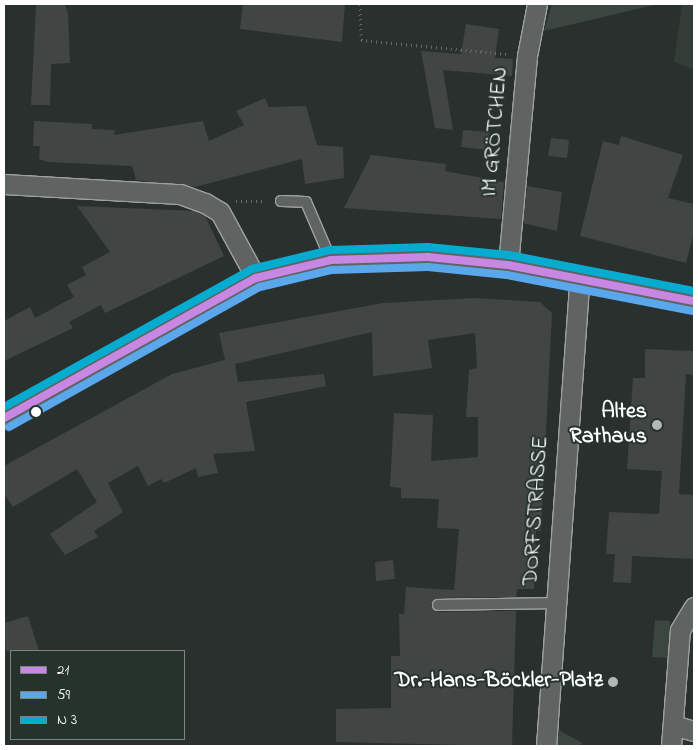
<!DOCTYPE html>
<html>
<head>
<meta charset="utf-8">
<style>
	body { margin:0 }
	#map { position:relative; width:698px; height:750px; overflow:hidden; background:#29302d; font-family:"Indie Flower",sans-serif }
	div>[style] { position:absolute }
	.built>* { inset:0; background:#323d38 }
	.green>* { inset:0; background:#3b4641 }
	.building>* { inset:0; background:#414644 }
	.path>* { height:3px; margin-top:-1.5px; transform-origin:0; background:repeating-linear-gradient(90deg,#686c69 0 1px,transparent 0 5px) }
	.roads { filter:drop-shadow(1px 0 #9fa2a0) drop-shadow(-1px 0 #9fa2a0) drop-shadow(0 1px #9fa2a0) drop-shadow(0 -1px #9fa2a0) }
	.service>* { height:10px; margin:-5px; padding:0 5px; transform-origin:5px; border-radius:5px; background:#5f6362 }
	.minor>* { height:19px; margin:-9.5px; padding:0 9.5px; transform-origin:9.5px; border-radius:9.5px; background:#5f6362 }
	.bus-1>* { height:8px; margin:-4px; padding:0 4px; transform-origin:4px; border-radius:4px; background:#c787e3 }
	.bus-2>* { height:8px; margin:-4px; padding:0 4px; transform-origin:4px; border-radius:4px; background:#5aa8eb }
	.bus-3>* { height:8px; margin:-4px; padding:0 4px; transform-origin:4px; border-radius:4px; background:#06acd0 }
	.dots>* { width:14px; height:14px; translate:-50% -50%; box-sizing:border-box; border:2px solid #26332d; border-radius:50% }
	span { translate:-50% -50%; white-space:nowrap; text-align:center; line-height:1.15; -webkit-text-stroke:4px #26332d; paint-order:stroke }
	.street-label { font-size:22px; color:#fff }
	.poi-label { font-size:22px; color:#fff; font-weight:700 }
	.right { translate:-100% -50%; text-align:right }
	.frame { position:absolute; inset:0; border:5px solid #fff; pointer-events:none }
	.legend { position:absolute; left:10px; top:650px; width:175px; height:90px; box-sizing:border-box; background:#26332d; border:1px solid #7d8581; margin:0; padding:6px 9px; list-style:none; font-size:15px; color:#fff }
	.legend li { display:flex; align-items:center; gap:10px; height:25px }
	.legend b { width:25px; border:1px solid #7d8581 }
</style>
</head>
<body>
<div id="map">
	<div class="built">
		<i style="clip-path:polygon(682px 4px,694px 4px,694px 70px,674px 62px)"></i>
	</div>
	<div class="green">
		<i style="clip-path:polygon(552px 4px,658px 4px,544px 31px)"></i>
		<i style="clip-path:polygon(655px 620px,670px 621px,668px 658px,652px 657px)"></i>
		<i style="clip-path:polygon(557px 729px,582px 743px,580px 746px,556px 746px)"></i>
	</div>
	<div class="building">
		<i style="clip-path:polygon(36px 4px,65px 4px,68px 13px,70px 63px,51px 64px,50px 105px,31px 105px)"></i>
		<i style="clip-path:polygon(243px 4px,345px 4px,342px 42px,240px 29px)"></i>
		<i style="clip-path:polygon(466px 24px,499px 29px,495px 58px,513px 59px,512px 76px,443px 70px,453px 130px,435px 128px,421px 51px,461px 54px)"></i>
		<i style="clip-path:polygon(265px 98px,269px 107px,306px 106px,317px 145px,343px 147px,344px 178px,305px 184px,302px 159px,195px 187px,136px 180px,132px 166px,48px 162px,39px 159px,40px 146px,33px 146px,34px 121px,92px 124px,92px 129px,115px 130px,114px 135px,203px 121px,209px 141px,244px 125px,236px 111px)"></i>
		<i style="clip-path:polygon(463px 130px,489px 132px,488px 150px,461px 147px)"></i>
		<i style="clip-path:polygon(621px 136px,683px 155px,668px 198px,694px 204px,694px 233px,686px 263px,580px 236px,603px 141px,619px 145px)"></i>
		<i style="clip-path:polygon(551px 138px,569px 140px,567px 158px,548px 156px)"></i>
		<i style="clip-path:polygon(371px 155px,446px 164px,445px 171px,504px 182px,501px 219px,344px 208px)"></i>
		<i style="clip-path:polygon(527px 186px,562px 192px,557px 231px,523px 223px)"></i>
		<i style="clip-path:polygon(77px 206px,195px 211px,205px 216px,224px 256px,105px 313px,101px 305px,69px 322px,73px 328px,4px 361px,4px 321px,30px 307px,35px 318px,74px 297px,67px 285px,86px 275px,82px 267px,110px 252px)"></i>
		<i style="clip-path:polygon(475px 298px,540px 302px,552px 313px,541px 531px,536px 531px,534px 589px,517px 589px,516px 597px,437px 598px,431px 605px,438px 612px,516px 611px,512px 746px,336px 742px,336px 709px,391px 708px,391px 656px,400px 656px,399px 614px,404px 614px,406px 587px,454px 590px,459px 529px,437px 528px,439px 499px,401px 498px,401px 488px,390px 487px,394px 413px,433px 415px,431px 461px,478px 457px,478px 417px,466px 417px,469px 370px,477px 368px,475px 333px,428px 340px,432px 368px,405px 372px,373px 376px,372px 332px,235px 364px,238px 382px,324px 374px,326px 386px,246px 402px,255px 451px,213px 454px,218px 473px,198px 477px,196px 468px,164px 483px,161px 479px,148px 486px,138px 466px,108px 483px,123px 512px,94px 531px,98px 537px,65px 555px,50px 534px,97px 502px,77px 469px,13px 507px,4px 494px,4px 466px,172px 374px,225px 360px,219px 333px,383px 303px)"></i>
		<i style="clip-path:polygon(645px 349px,694px 351px,694px 375px,686px 374px,679px 494px,694px 495px,694px 559px,632px 556px,631px 583px,613px 582px,615px 554px,606px 554px,609px 512px,659px 514px,662px 471px,627px 469px,633px 378px,645px 378px)"></i>
		<i style="clip-path:polygon(393px 560px,395px 579px,376px 581px,375px 562px)"></i>
		<i style="clip-path:polygon(28px 616px,39px 651px,6px 651px,4px 623px)"></i>
	</div>
	<div class="path">
		<i style="left:360px;top:4px;width:36px;rotate:88deg"></i>
		<i style="left:361px;top:40px;width:147px;rotate:5.5deg"></i>
		<i style="left:236px;top:201px;width:29px"></i>
	</div>
	<div class="roads">
		<div class="service">
			<i style="left:281px;top:201px;width:25px;rotate:2deg"></i>
			<i style="left:306px;top:202px;width:63px;rotate:66.7deg"></i>
			<i style="left:438px;top:605px;width:116px;rotate:-1deg"></i>
		</div>
		<div class="minor">
			<i style="left:4px;top:184px;width:176px;rotate:3.3deg"></i>
			<i style="left:180px;top:194px;width:27px;rotate:20deg"></i>
			<i style="left:205px;top:203px;width:17px;rotate:31deg"></i>
			<i style="left:220px;top:212px;width:75px;rotate:61.4deg"></i>
			<i style="left:508px;top:265px;width:210px;rotate:-84.8deg"></i>
			<i style="left:527px;top:56px;width:53px;rotate:-79.1deg"></i>
			<i style="left:4px;top:418px;width:288px;rotate:-29.1deg"></i>
			<i style="left:256px;top:278px;width:77px;rotate:-13.5deg"></i>
			<i style="left:331px;top:260px;width:97px;rotate:-1.8deg"></i>
			<i style="left:428px;top:257px;width:80px;rotate:5.7deg"></i>
			<i style="left:508px;top:265px;width:189px;rotate:11deg"></i>
			<i style="left:673px;top:725px;width:22px;rotate:16deg"></i>
			<i style="left:546px;top:746px;width:467px;rotate:-85.9deg"></i>
			<i style="left:671px;top:746px;width:116px;rotate:-85.6deg"></i>
			<i style="left:680px;top:630px;width:27px;rotate:-59deg"></i>
		</div>
	</div>
	<div class="bus-1">
		<i style="left:4px;top:418px;width:288px;rotate:-29.1deg"></i>
		<i style="left:256px;top:278px;width:77px;rotate:-13.5deg"></i>
		<i style="left:331px;top:260px;width:97px;rotate:-1.8deg"></i>
		<i style="left:428px;top:257px;width:80px;rotate:5.7deg"></i>
		<i style="left:508px;top:265px;width:189px;rotate:11deg"></i>
	</div>
	<div class="bus-2">
		<i style="left:9px;top:427px;width:287px;rotate:-29.2deg"></i>
		<i style="left:260px;top:287px;width:74px;rotate:-13.3deg"></i>
		<i style="left:332px;top:270px;width:96px;rotate:-1.8deg"></i>
		<i style="left:428px;top:267px;width:79px;rotate:5.8deg"></i>
		<i style="left:507px;top:275px;width:188px;rotate:11deg"></i>
	</div>
	<div class="bus-3">
		<i style="left:4px;top:407px;width:284px;rotate:-29.1deg"></i>
		<i style="left:252px;top:269px;width:80px;rotate:-13.7deg"></i>
		<i style="left:330px;top:250px;width:98px;rotate:-1.8deg"></i>
		<i style="left:428px;top:247px;width:81px;rotate:5.6deg"></i>
		<i style="left:509px;top:255px;width:188px;rotate:11deg"></i>
	</div>
	<div class="dots">
		<i style="left:36px;top:412px;background:#fff"></i>
		<i style="left:657px;top:425px;background:#b4b7b6"></i>
		<i style="left:613px;top:682px;background:#b4b7b6"></i>
	</div>
	<div class="street-label">
		<span style="left:496px;top:132px;rotate:-85deg">IM GRÖTCHEN</span>
		<span style="left:537px;top:511px;rotate:-86deg">DORFSTRASSE</span>
	</div>
	<div class="poi-label">
		<span class="right" style="left:647px;top:425px">Altes<br>Rathaus</span>
		<span class="right" style="left:603px;top:682px">Dr.-Hans-Böckler-Platz</span>
	</div>
	<div class="frame"></div>
	<ul class="legend">
	<li><b style="height:6px;background:#c787e3"></b>21</li>
	<li><b style="height:6px;background:#5aa8eb"></b>59</li>
	<li><b style="height:6px;background:#06acd0"></b>N 3</li>
	</ul>
</div>
</body>
</html>
